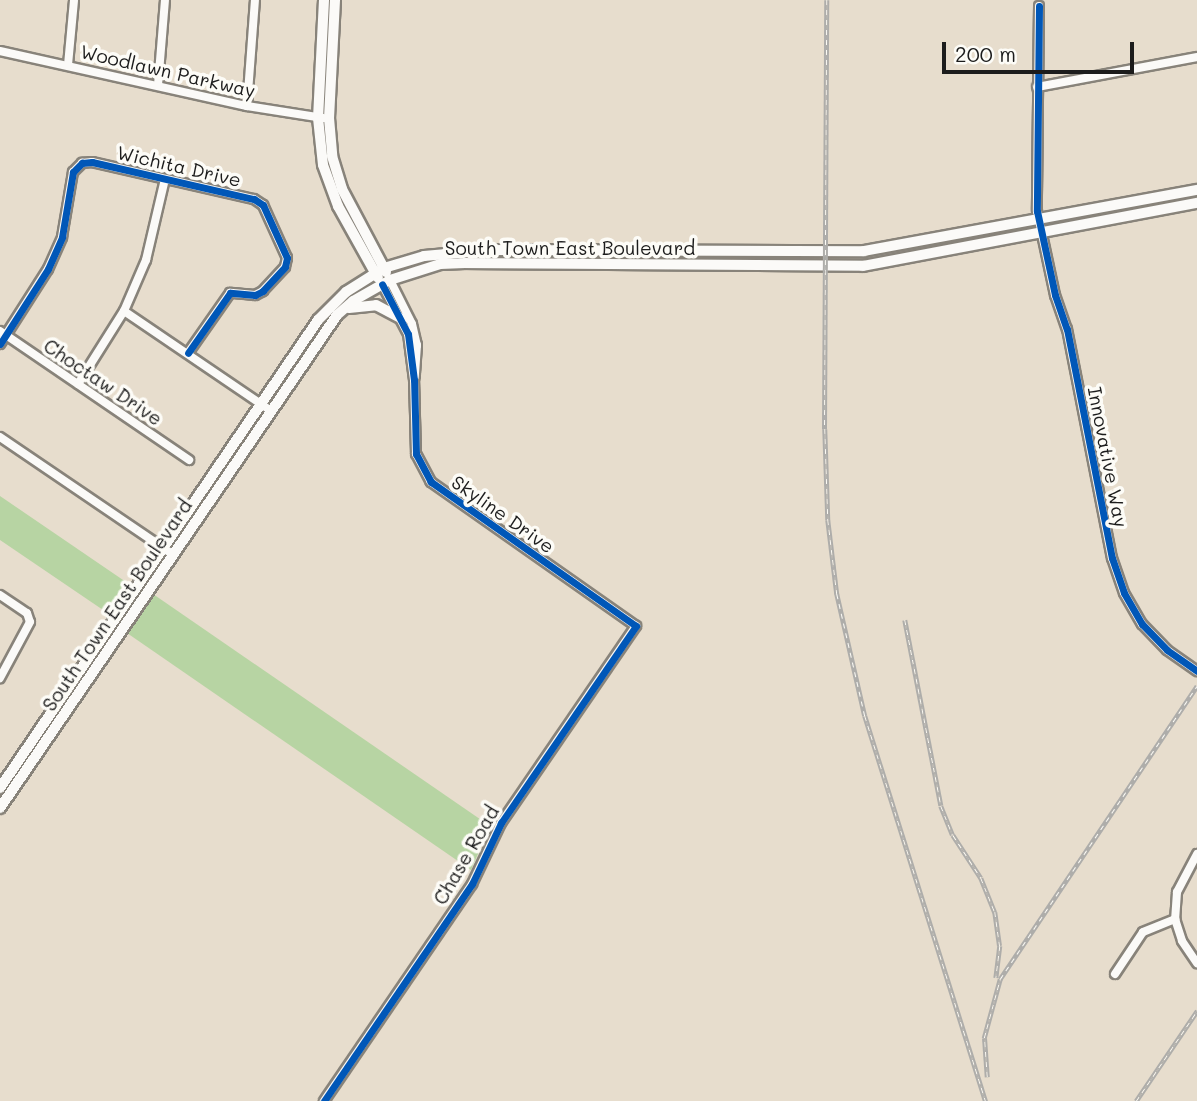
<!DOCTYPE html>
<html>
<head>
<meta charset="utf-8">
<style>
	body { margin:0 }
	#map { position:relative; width:1197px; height:1101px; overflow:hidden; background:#e7ddcd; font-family:Mali,sans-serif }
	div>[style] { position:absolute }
	.green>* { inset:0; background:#b7d4a3 }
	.roads { filter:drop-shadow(2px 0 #88837a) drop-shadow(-2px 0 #88837a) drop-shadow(0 2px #88837a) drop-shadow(0 -2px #88837a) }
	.street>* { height:8px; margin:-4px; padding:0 4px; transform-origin:4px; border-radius:4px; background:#fbfaf8 }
	.secondary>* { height:10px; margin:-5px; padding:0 5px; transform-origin:5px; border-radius:5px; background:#fbfaf8 }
	.rail>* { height:4.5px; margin-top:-2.25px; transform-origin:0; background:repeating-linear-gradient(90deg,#fdfcf7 0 5px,#aeadaa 0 10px); box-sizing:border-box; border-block:2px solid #aeadaa }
	.cycleway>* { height:7px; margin:-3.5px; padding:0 3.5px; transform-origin:3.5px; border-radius:3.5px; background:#0057b8 }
	span { translate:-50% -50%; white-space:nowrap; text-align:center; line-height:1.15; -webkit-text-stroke:7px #fdfcf7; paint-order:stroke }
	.street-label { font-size:19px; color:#1c1c1c }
	.scale { position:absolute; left:942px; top:42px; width:192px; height:32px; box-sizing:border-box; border:4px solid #1c1c1c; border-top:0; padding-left:9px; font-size:21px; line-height:24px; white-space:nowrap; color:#1c1c1c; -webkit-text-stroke:5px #fdfcf7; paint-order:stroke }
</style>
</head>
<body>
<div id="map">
	<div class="green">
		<i style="clip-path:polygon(0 496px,126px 582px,106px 612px,0 540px)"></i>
		<i style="clip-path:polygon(153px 594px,490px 826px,471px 870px,127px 633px)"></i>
	</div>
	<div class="roads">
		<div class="street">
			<i style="left:1039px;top:6px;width:205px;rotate:90.6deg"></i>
			<i style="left:1037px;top:211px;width:86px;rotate:77.9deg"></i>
			<i style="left:1055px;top:295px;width:36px;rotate:71deg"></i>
			<i style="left:1067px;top:329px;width:233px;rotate:78.9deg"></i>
			<i style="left:1112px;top:558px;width:37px;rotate:71deg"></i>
			<i style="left:1124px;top:593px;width:36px;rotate:60deg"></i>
			<i style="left:1142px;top:624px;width:36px;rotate:46deg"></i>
			<i style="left:1167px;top:650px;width:37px;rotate:35deg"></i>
			<i style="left:0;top:51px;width:253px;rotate:12.6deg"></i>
			<i style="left:247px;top:106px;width:77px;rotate:9deg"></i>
			<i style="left:68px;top:65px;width:65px;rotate:-84.7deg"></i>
			<i style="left:158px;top:85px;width:85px;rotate:-85.3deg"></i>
			<i style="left:1037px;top:87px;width:163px;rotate:-10.6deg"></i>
			<i style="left:247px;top:106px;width:106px;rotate:-85.7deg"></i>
			<i style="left:390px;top:280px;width:49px;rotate:63.4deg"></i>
			<i style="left:412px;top:324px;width:22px;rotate:77deg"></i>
			<i style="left:417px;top:345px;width:32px;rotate:94deg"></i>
			<i style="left:124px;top:311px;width:178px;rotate:34.2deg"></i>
			<i style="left:0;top:331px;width:229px;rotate:34.3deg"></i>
			<i style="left:0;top:344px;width:89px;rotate:-57.4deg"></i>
			<i style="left:48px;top:269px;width:35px;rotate:-66deg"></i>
			<i style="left:62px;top:237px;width:66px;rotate:-80.4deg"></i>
			<i style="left:73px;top:172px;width:13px;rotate:-45deg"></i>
			<i style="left:82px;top:163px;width:10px;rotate:-6deg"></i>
			<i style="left:92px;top:162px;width:166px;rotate:12.9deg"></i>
			<i style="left:254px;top:199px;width:11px;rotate:34deg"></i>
			<i style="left:263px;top:205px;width:58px;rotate:65.6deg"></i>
			<i style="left:287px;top:258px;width:9px;rotate:103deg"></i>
			<i style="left:285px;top:267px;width:33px;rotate:133deg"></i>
			<i style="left:263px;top:291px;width:9px;rotate:153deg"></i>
			<i style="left:255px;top:295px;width:25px;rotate:-175deg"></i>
			<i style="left:230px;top:293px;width:73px;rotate:125deg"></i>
			<i style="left:78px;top:384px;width:86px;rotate:-57.8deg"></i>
			<i style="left:124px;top:311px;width:56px;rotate:-66.7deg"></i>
			<i style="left:146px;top:260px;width:83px;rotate:-76.8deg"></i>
			<i style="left:0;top:437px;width:208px;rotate:34.2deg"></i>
			<i style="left:0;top:595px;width:32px;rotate:34deg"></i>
			<i style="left:27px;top:613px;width:9px;rotate:72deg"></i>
			<i style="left:30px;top:622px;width:64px;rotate:118.2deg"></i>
			<i style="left:1197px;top:854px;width:43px;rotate:117.8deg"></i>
			<i style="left:1177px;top:892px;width:27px;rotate:94deg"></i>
			<i style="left:1175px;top:919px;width:23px;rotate:72deg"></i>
			<i style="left:1182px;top:941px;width:27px;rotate:56deg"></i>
			<i style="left:1115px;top:974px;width:50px;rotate:-56.3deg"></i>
			<i style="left:1143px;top:932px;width:35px;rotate:-22deg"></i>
			<i style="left:324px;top:1101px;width:263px;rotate:-55.7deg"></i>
			<i style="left:472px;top:884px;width:68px;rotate:-64.6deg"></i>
			<i style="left:501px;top:823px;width:239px;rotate:-55.6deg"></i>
			<i style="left:636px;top:626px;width:251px;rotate:-144.9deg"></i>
			<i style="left:431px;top:482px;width:32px;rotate:-118deg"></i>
			<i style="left:416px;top:454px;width:74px;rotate:-91.5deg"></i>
			<i style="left:414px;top:380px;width:46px;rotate:-97.4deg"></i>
			<i style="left:408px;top:334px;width:56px;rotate:-117.5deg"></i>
		</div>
		<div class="secondary">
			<i style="left:324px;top:0;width:118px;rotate:92.9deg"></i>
			<i style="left:318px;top:118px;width:47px;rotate:83.9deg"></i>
			<i style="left:323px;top:165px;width:44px;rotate:69.9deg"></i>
			<i style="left:338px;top:206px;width:82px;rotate:60.9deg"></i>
			<i style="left:335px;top:0;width:118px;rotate:92.9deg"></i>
			<i style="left:329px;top:118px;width:38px;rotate:85deg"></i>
			<i style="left:332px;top:156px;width:34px;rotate:73deg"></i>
			<i style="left:342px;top:189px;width:94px;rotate:62.1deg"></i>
			<i style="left:349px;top:308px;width:27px;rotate:-6deg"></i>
			<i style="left:376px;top:305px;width:30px;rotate:28deg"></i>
			<i style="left:0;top:788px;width:566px;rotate:-55.8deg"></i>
			<i style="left:318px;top:320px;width:40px;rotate:-45deg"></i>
			<i style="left:346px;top:292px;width:45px;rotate:-32.3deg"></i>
			<i style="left:384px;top:268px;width:42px;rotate:-16.7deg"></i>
			<i style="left:424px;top:256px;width:68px;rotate:-5deg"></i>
			<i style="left:492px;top:250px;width:372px;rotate:0.2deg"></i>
			<i style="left:864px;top:251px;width:339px;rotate:-10.4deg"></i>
			<i style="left:0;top:808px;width:597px;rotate:-55.64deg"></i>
			<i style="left:337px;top:315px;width:21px;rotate:-41deg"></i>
			<i style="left:353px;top:301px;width:43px;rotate:-29.6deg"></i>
			<i style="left:390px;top:280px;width:52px;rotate:-17.7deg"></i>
			<i style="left:440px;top:264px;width:25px;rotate:-2deg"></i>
			<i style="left:465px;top:263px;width:398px;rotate:0.4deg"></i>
			<i style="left:863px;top:266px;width:340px;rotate:-10.7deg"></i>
		</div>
	</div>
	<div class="rail">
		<i style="left:827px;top:0;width:429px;rotate:90.3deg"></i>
		<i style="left:825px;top:429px;width:91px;rotate:88.1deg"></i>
		<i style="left:828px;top:520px;width:75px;rotate:83.1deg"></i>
		<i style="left:837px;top:594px;width:125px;rotate:77.1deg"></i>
		<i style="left:865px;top:716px;width:404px;rotate:72.6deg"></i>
		<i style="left:905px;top:620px;width:189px;rotate:79deg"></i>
		<i style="left:941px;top:806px;width:31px;rotate:68deg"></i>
		<i style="left:953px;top:835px;width:51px;rotate:56.9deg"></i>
		<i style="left:981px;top:878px;width:37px;rotate:68deg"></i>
		<i style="left:995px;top:912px;width:34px;rotate:82deg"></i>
		<i style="left:1000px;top:946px;width:32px;rotate:97deg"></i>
		<i style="left:987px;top:1077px;width:39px;rotate:-94deg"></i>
		<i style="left:984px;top:1038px;width:61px;rotate:-74.8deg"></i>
		<i style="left:1000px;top:979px;width:353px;rotate:-56.1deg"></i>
		<i style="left:1136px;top:1101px;width:109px;rotate:-55.9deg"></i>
	</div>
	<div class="cycleway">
		<i style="left:1039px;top:6px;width:205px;rotate:90.6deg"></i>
		<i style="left:1037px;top:211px;width:86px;rotate:77.9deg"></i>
		<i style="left:1055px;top:295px;width:36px;rotate:71deg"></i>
		<i style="left:1067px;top:329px;width:233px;rotate:78.9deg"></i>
		<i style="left:1112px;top:558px;width:37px;rotate:71deg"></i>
		<i style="left:1124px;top:593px;width:36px;rotate:60deg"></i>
		<i style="left:1142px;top:624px;width:36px;rotate:46deg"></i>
		<i style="left:1167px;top:650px;width:37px;rotate:35deg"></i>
		<i style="left:0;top:344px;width:89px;rotate:-57.4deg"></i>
		<i style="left:48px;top:269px;width:35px;rotate:-66deg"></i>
		<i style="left:62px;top:237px;width:66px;rotate:-80.4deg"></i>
		<i style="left:73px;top:172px;width:13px;rotate:-45deg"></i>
		<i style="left:82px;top:163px;width:10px;rotate:-6deg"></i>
		<i style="left:92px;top:162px;width:166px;rotate:12.9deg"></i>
		<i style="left:254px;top:199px;width:11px;rotate:34deg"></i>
		<i style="left:263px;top:205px;width:58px;rotate:65.6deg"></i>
		<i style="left:287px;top:258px;width:9px;rotate:103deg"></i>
		<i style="left:285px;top:267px;width:33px;rotate:133deg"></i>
		<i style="left:263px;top:291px;width:9px;rotate:153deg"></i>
		<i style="left:255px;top:295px;width:25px;rotate:-175deg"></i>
		<i style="left:230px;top:293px;width:73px;rotate:125deg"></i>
		<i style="left:324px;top:1101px;width:263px;rotate:-55.7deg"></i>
		<i style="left:472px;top:884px;width:68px;rotate:-64.6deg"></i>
		<i style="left:501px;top:823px;width:239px;rotate:-55.6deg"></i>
		<i style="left:636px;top:626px;width:251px;rotate:-144.9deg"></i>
		<i style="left:431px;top:482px;width:32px;rotate:-118deg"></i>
		<i style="left:416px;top:454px;width:74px;rotate:-91.5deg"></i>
		<i style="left:414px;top:380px;width:46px;rotate:-97.4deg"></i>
		<i style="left:408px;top:334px;width:56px;rotate:-117.5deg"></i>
	</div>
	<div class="street-label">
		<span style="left:168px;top:71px;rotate:13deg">Woodlawn Parkway</span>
		<span style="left:179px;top:166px;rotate:13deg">Wichita Drive</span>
		<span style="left:570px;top:248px">South Town East Boulevard</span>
		<span style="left:103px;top:382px;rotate:34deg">Choctaw Drive</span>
		<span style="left:1108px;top:457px;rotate:79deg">Innovative Way</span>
		<span style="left:503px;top:514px;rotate:35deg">Skyline Drive</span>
		<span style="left:117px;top:605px;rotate:-56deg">South Town East Boulevard</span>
		<span style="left:466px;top:855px;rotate:-60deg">Chase Road</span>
	</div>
	<div class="scale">200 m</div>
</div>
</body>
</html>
